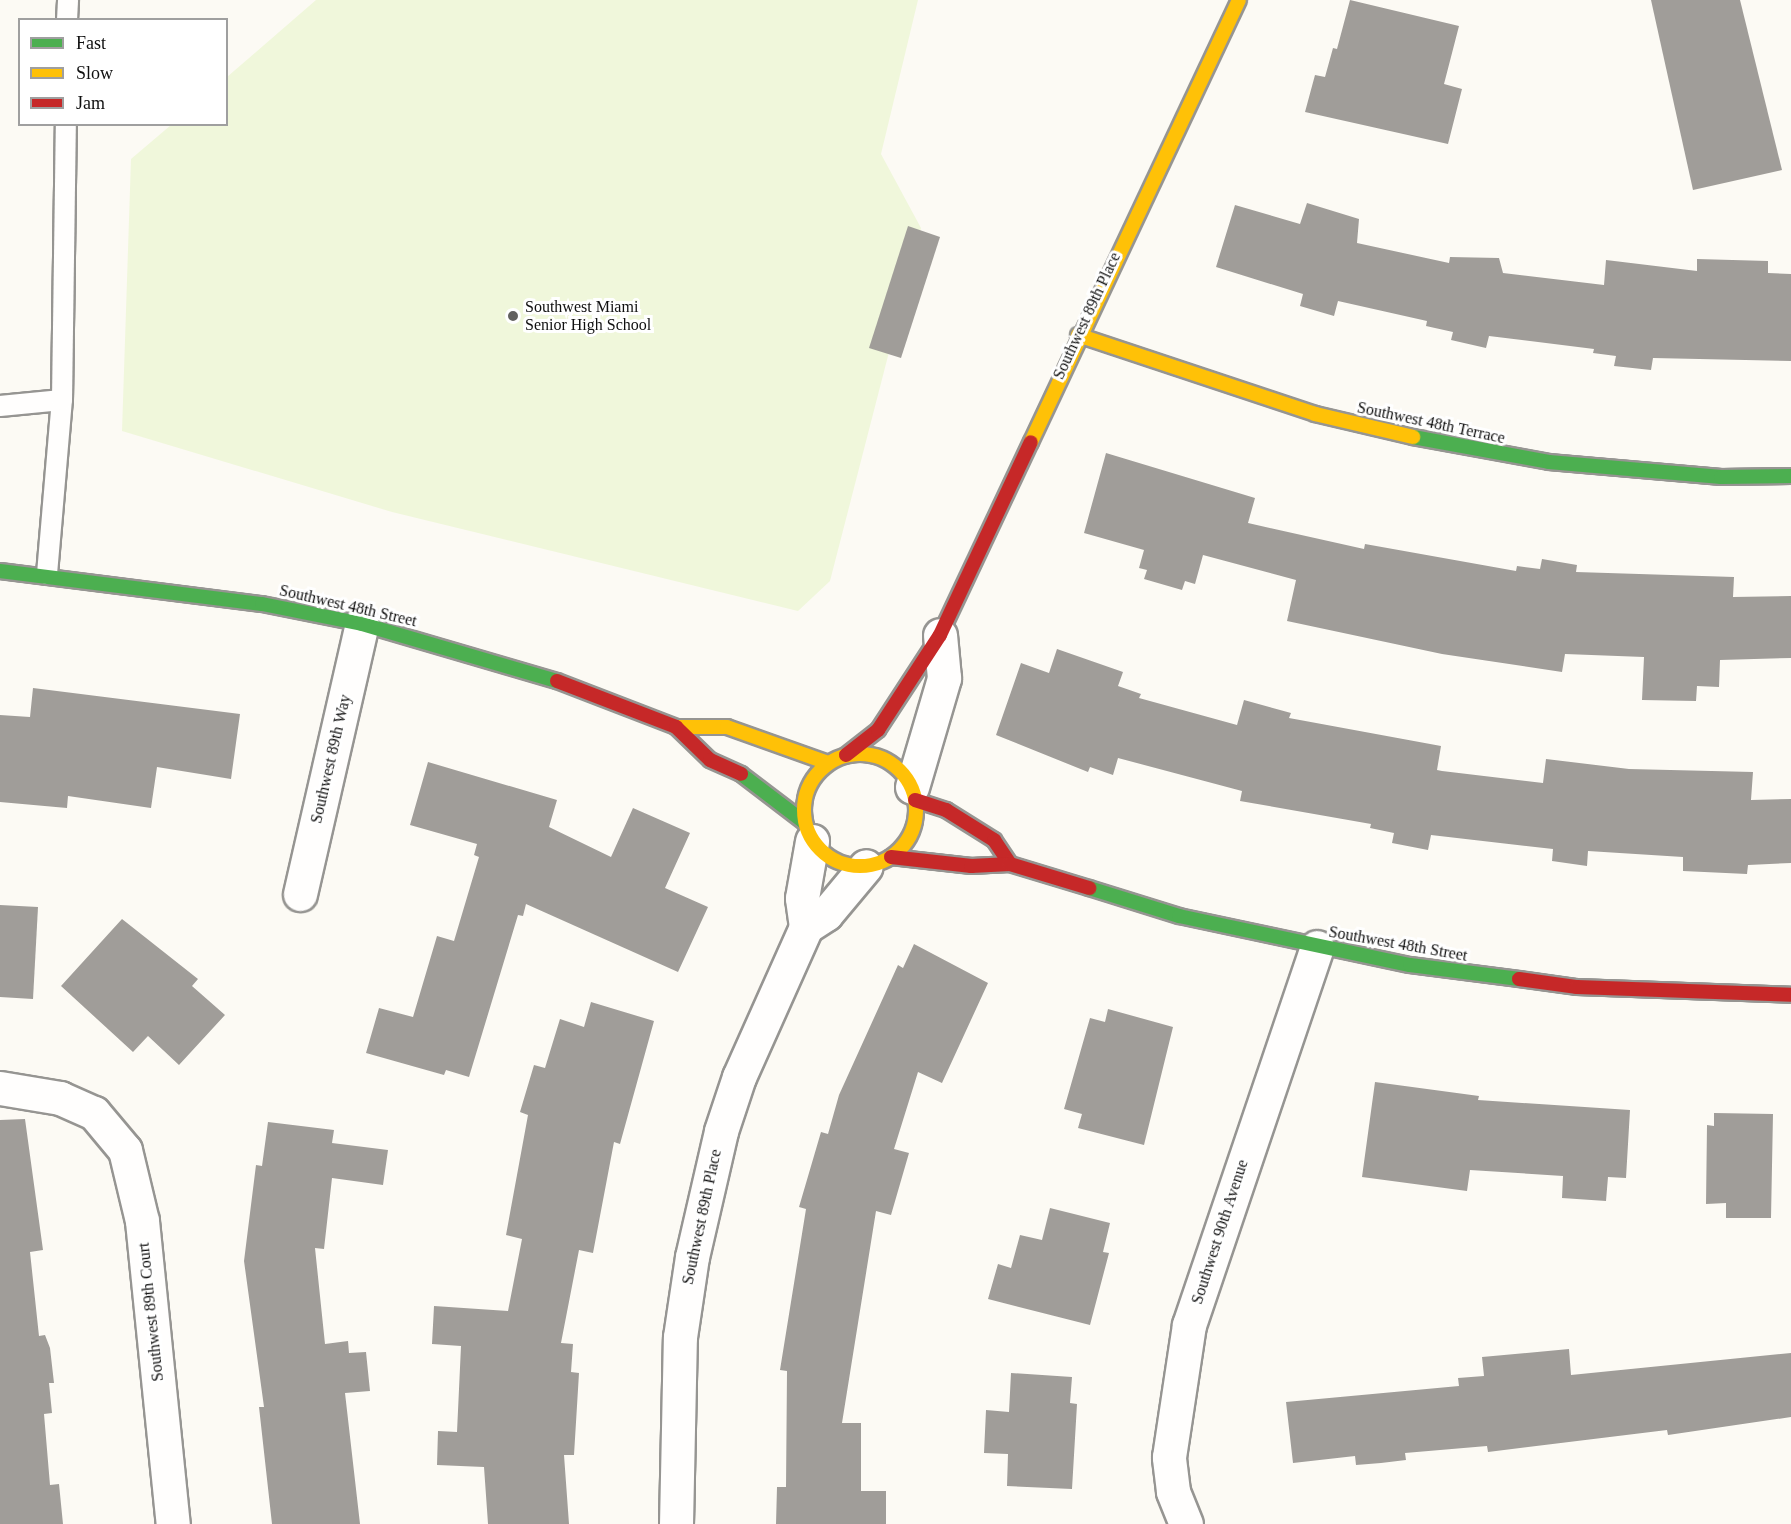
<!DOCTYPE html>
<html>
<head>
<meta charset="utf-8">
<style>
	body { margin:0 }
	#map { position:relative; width:1791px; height:1524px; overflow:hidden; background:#fcfaf4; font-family:Georgia,serif }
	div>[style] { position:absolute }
	.pitch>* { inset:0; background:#f0f7db }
	.building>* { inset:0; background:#a09d99 }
	.roads { filter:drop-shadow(2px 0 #969592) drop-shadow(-2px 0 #969592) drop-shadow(0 2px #969592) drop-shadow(0 -2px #969592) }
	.lane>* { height:20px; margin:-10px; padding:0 10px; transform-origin:10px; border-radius:10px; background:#fffefd }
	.street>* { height:33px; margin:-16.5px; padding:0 16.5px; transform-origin:16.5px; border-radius:16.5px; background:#fffefd }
	.fast>* { height:14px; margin:-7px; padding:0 7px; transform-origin:7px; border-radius:7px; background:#4caf50 }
	.slow>* { height:14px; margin:-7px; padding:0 7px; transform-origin:7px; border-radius:7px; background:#ffc107 }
	.slow>.ring { margin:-7px; padding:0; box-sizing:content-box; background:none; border:14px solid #ffc107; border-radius:50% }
	.jam>* { height:14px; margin:-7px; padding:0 7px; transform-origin:7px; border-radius:7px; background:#c62828 }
	.dots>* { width:16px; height:16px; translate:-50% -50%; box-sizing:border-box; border:3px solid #fff; border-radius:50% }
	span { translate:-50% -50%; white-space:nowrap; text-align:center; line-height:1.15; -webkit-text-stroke:6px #fff; paint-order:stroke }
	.poi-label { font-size:16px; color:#0f0f0f }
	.left { translate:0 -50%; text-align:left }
	.street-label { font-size:16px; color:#0f0f0f }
	.legend { position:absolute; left:18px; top:18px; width:210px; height:108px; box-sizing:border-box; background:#fff; border:2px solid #9f9f9f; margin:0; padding:8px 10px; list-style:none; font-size:18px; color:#0f0f0f }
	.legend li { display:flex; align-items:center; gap:12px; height:30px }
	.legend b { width:30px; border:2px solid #9f9f9f }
</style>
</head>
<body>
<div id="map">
	<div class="pitch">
		<i style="clip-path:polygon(316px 0,918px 0,881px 154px,921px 228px,830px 581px,798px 611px,392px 512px,122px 431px,131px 159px,171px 125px,226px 124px,227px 77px)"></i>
	</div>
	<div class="building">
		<i style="clip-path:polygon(1350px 0,1459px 26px,1444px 84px,1462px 89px,1448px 144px,1305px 112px,1315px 75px,1325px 77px,1333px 48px,1337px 49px)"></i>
		<i style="clip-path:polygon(1651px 0,1740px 0,1782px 170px,1693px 190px)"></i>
		<i style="clip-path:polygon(1307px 203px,1359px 219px,1357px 243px,1449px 263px,1450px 257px,1499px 258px,1503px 273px,1604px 285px,1606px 260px,1697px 271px,1697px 259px,1768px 261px,1768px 273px,1791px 274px,1791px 361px,1653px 358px,1651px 370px,1614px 366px,1616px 356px,1593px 353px,1594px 349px,1489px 336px,1486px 348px,1451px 340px,1453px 332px,1426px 326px,1427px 321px,1338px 301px,1334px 316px,1300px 306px,1303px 294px,1216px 267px,1235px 205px,1300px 224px)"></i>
		<i style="clip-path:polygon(908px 226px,940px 237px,901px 358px,869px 348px)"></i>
		<i style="clip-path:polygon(1106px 453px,1255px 498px,1248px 523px,1364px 549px,1365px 544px,1516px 571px,1517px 566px,1540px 569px,1542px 559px,1577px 565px,1576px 572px,1734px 577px,1733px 597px,1791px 596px,1791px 658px,1720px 660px,1719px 687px,1697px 686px,1696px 701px,1642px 700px,1644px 657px,1565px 654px,1562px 672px,1442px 654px,1287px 621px,1296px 580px,1203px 555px,1195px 584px,1185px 581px,1182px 590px,1144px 579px,1147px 570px,1139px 568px,1144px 550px,1084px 533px)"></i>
		<i style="clip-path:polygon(1057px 649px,1123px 672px,1118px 686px,1141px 694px,1139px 698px,1237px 725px,1244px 700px,1291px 713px,1289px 718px,1441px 746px,1437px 770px,1442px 771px,1543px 783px,1546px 759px,1629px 769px,1753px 772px,1751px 800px,1791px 799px,1791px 863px,1748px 865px,1747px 874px,1683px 871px,1683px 857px,1588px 851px,1587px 866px,1552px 861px,1553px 849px,1431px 835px,1428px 850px,1392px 843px,1394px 833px,1370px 828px,1371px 824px,1240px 801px,1242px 791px,1118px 758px,1113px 775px,1090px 767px,1088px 772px,996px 735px,1021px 663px,1049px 673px)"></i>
		<i style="clip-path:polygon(33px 688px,240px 714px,231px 779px,157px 767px,151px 808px,68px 796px,67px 808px,0 802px,0 715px,30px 717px)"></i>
		<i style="clip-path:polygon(428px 762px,557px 800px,549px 827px,611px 857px,633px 808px,690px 833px,665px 888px,708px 907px,678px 972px,526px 904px,523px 916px,518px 915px,469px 1077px,446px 1070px,444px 1075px,366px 1053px,379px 1008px,413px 1017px,437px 936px,454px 941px,479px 857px,474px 855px,477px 844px,410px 825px)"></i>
		<i style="clip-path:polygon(0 905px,38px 907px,33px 999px,0 997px)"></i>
		<i style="clip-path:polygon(122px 919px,198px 979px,192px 986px,225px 1015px,179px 1065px,148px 1036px,133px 1052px,61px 986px)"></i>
		<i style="clip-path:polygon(914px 944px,988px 983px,942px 1083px,918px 1072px,894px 1149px,909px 1153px,891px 1215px,876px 1211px,842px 1423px,861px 1423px,861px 1491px,886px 1491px,886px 1524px,776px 1524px,777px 1487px,786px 1487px,787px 1371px,780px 1370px,806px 1209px,799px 1207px,821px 1132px,828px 1134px,839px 1095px,898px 965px,903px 968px)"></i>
		<i style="clip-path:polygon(591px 1002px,654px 1021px,620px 1144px,614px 1142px,593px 1253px,579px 1250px,561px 1343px,573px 1344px,571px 1372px,579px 1373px,574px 1455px,564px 1455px,569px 1524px,488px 1524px,484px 1467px,437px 1465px,438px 1431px,457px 1432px,461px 1346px,432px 1344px,434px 1306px,508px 1311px,522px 1239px,506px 1235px,528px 1115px,520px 1112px,534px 1065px,545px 1068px,560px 1019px,584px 1027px)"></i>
		<i style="clip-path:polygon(1108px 1009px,1173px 1027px,1144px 1145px,1078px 1128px,1082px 1114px,1064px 1109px,1090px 1018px,1105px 1022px)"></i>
		<i style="clip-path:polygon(1375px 1082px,1479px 1096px,1478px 1100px,1630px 1110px,1626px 1178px,1608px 1177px,1606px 1201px,1562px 1198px,1563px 1176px,1470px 1170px,1467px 1191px,1362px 1177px)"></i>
		<i style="clip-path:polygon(1714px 1113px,1773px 1114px,1771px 1218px,1726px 1218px,1726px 1203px,1706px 1204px,1707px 1125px,1714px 1126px)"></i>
		<i style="clip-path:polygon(25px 1119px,43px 1250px,30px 1252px,39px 1336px,45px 1335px,50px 1348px,54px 1383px,49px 1383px,52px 1413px,44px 1414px,50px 1485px,59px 1484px,63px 1524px,0 1524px,0 1120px)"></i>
		<i style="clip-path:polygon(268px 1122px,334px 1130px,332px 1143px,388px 1150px,383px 1185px,332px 1178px,324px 1249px,315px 1248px,325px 1344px,348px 1341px,349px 1353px,366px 1352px,370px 1391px,345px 1393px,360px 1524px,272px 1524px,259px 1407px,264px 1407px,244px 1261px,256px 1165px,262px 1166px)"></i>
		<i style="clip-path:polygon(1050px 1208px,1110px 1223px,1103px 1252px,1109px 1253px,1090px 1325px,988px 1299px,998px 1264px,1011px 1268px,1020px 1235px,1042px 1240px)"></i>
		<i style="clip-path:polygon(1569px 1349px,1571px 1375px,1791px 1353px,1791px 1417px,1668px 1435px,1667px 1430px,1488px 1452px,1487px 1446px,1405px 1453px,1406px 1460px,1381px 1463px,1356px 1465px,1355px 1456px,1293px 1463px,1286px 1402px,1459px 1386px,1458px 1378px,1484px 1376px,1482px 1357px)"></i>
		<i style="clip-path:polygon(1011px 1373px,1072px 1377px,1070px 1403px,1077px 1404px,1072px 1489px,1007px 1486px,1008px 1454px,984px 1453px,986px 1410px,1009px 1412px)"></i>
	</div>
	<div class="roads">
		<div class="lane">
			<i style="left:67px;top:20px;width:20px;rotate:-87deg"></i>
			<i style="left:0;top:406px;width:62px;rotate:-5.5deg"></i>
			<i style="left:47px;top:574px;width:175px;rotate:-85.1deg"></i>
			<i style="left:62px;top:400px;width:276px;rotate:-89.2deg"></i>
		</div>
		<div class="street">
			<i style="left:912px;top:787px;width:114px;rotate:-73.6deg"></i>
			<i style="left:944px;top:678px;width:43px;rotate:-95.3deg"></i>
			<i style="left:300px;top:894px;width:277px;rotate:-77.1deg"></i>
			<i style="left:806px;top:927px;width:29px;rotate:-98deg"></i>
			<i style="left:802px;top:898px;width:58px;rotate:-80deg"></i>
			<i style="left:0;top:1088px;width:61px;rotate:9.5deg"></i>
			<i style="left:60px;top:1098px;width:37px;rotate:24deg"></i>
			<i style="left:94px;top:1113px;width:48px;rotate:50deg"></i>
			<i style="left:125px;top:1150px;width:73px;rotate:76.5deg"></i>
			<i style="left:142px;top:1221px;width:305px;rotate:84.2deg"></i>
			<i style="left:676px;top:1524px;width:187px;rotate:-88.8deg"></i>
			<i style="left:680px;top:1337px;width:81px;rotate:-81.5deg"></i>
			<i style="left:692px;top:1257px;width:129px;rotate:-77deg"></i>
			<i style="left:721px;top:1131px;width:57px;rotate:-71.6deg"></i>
			<i style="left:739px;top:1077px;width:164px;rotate:-65.9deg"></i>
			<i style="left:806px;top:927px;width:24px;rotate:-33deg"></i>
			<i style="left:826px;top:914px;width:62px;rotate:-50.2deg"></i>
			<i style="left:1186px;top:1524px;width:35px;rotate:-112deg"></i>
			<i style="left:1173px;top:1491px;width:34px;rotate:-97deg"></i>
			<i style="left:1169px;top:1457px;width:134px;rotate:-81.4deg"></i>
			<i style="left:1189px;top:1325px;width:399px;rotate:-71.3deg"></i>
		</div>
		<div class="fast">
			<i style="left:1413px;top:437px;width:138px;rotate:10.4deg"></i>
			<i style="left:1549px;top:462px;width:173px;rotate:5deg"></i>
			<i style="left:1721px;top:477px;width:70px;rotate:-0.8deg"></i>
			<i style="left:0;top:571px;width:264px;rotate:7.2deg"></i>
			<i style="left:262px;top:604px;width:102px;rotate:11.3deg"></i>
			<i style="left:362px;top:624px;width:203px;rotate:16.3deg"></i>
			<i style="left:741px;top:774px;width:79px;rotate:37.3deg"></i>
			<i style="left:1089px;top:888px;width:94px;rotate:17.3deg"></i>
			<i style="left:1179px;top:916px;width:236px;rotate:12deg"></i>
			<i style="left:1410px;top:965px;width:110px;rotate:7.3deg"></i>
		</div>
		<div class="slow">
			<i style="left:1078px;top:335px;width:250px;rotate:18.4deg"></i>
			<i style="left:1315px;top:414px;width:101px;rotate:13.2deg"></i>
			<i style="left:1031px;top:442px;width:488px;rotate:-64.8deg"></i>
			<i style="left:676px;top:727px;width:51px"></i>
			<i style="left:727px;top:727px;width:107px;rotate:19.6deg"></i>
			<i class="ring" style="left:804px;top:754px;width:98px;height:98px"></i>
		</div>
		<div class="jam">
			<i style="left:557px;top:681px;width:128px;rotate:21.1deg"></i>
			<i style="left:676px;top:727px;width:47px;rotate:44.1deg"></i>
			<i style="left:710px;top:760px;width:34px;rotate:24deg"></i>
			<i style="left:846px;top:755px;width:41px;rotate:-38deg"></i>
			<i style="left:878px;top:730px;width:113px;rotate:-56.9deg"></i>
			<i style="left:940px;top:635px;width:213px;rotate:-64.8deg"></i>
			<i style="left:915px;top:800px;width:33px;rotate:18deg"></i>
			<i style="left:946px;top:810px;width:57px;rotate:32deg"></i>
			<i style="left:994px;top:840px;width:29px;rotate:56deg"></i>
			<i style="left:891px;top:857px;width:81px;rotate:6.4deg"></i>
			<i style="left:971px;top:866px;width:39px;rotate:-3deg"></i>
			<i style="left:1010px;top:864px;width:83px;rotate:16.9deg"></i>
			<i style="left:1519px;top:979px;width:59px;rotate:7.9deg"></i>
			<i style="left:1577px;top:987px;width:214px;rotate:2.1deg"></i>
		</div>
	</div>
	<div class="dots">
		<i style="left:513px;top:316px;background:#62615f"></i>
	</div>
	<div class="poi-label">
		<span class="left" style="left:525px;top:316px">Southwest Miami<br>Senior High School</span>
	</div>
	<div class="street-label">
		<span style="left:1087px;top:316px;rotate:-65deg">Southwest 89th Place</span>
		<span style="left:1431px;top:423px;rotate:12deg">Southwest 48th Terrace</span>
		<span style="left:348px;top:606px;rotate:13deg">Southwest 48th Street</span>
		<span style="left:331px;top:759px;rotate:-77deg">Southwest 89th Way</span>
		<span style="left:1398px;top:944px;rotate:10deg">Southwest 48th Street</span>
		<span style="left:702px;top:1217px;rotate:-78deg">Southwest 89th Place</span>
		<span style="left:1220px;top:1232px;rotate:-72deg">Southwest 90th Avenue</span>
		<span style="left:151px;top:1312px;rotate:-96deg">Southwest 89th Court</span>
	</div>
	<ul class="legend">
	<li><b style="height:8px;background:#4caf50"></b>Fast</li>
	<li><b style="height:8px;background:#ffc107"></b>Slow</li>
	<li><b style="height:8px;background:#c62828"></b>Jam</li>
	</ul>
</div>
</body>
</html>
